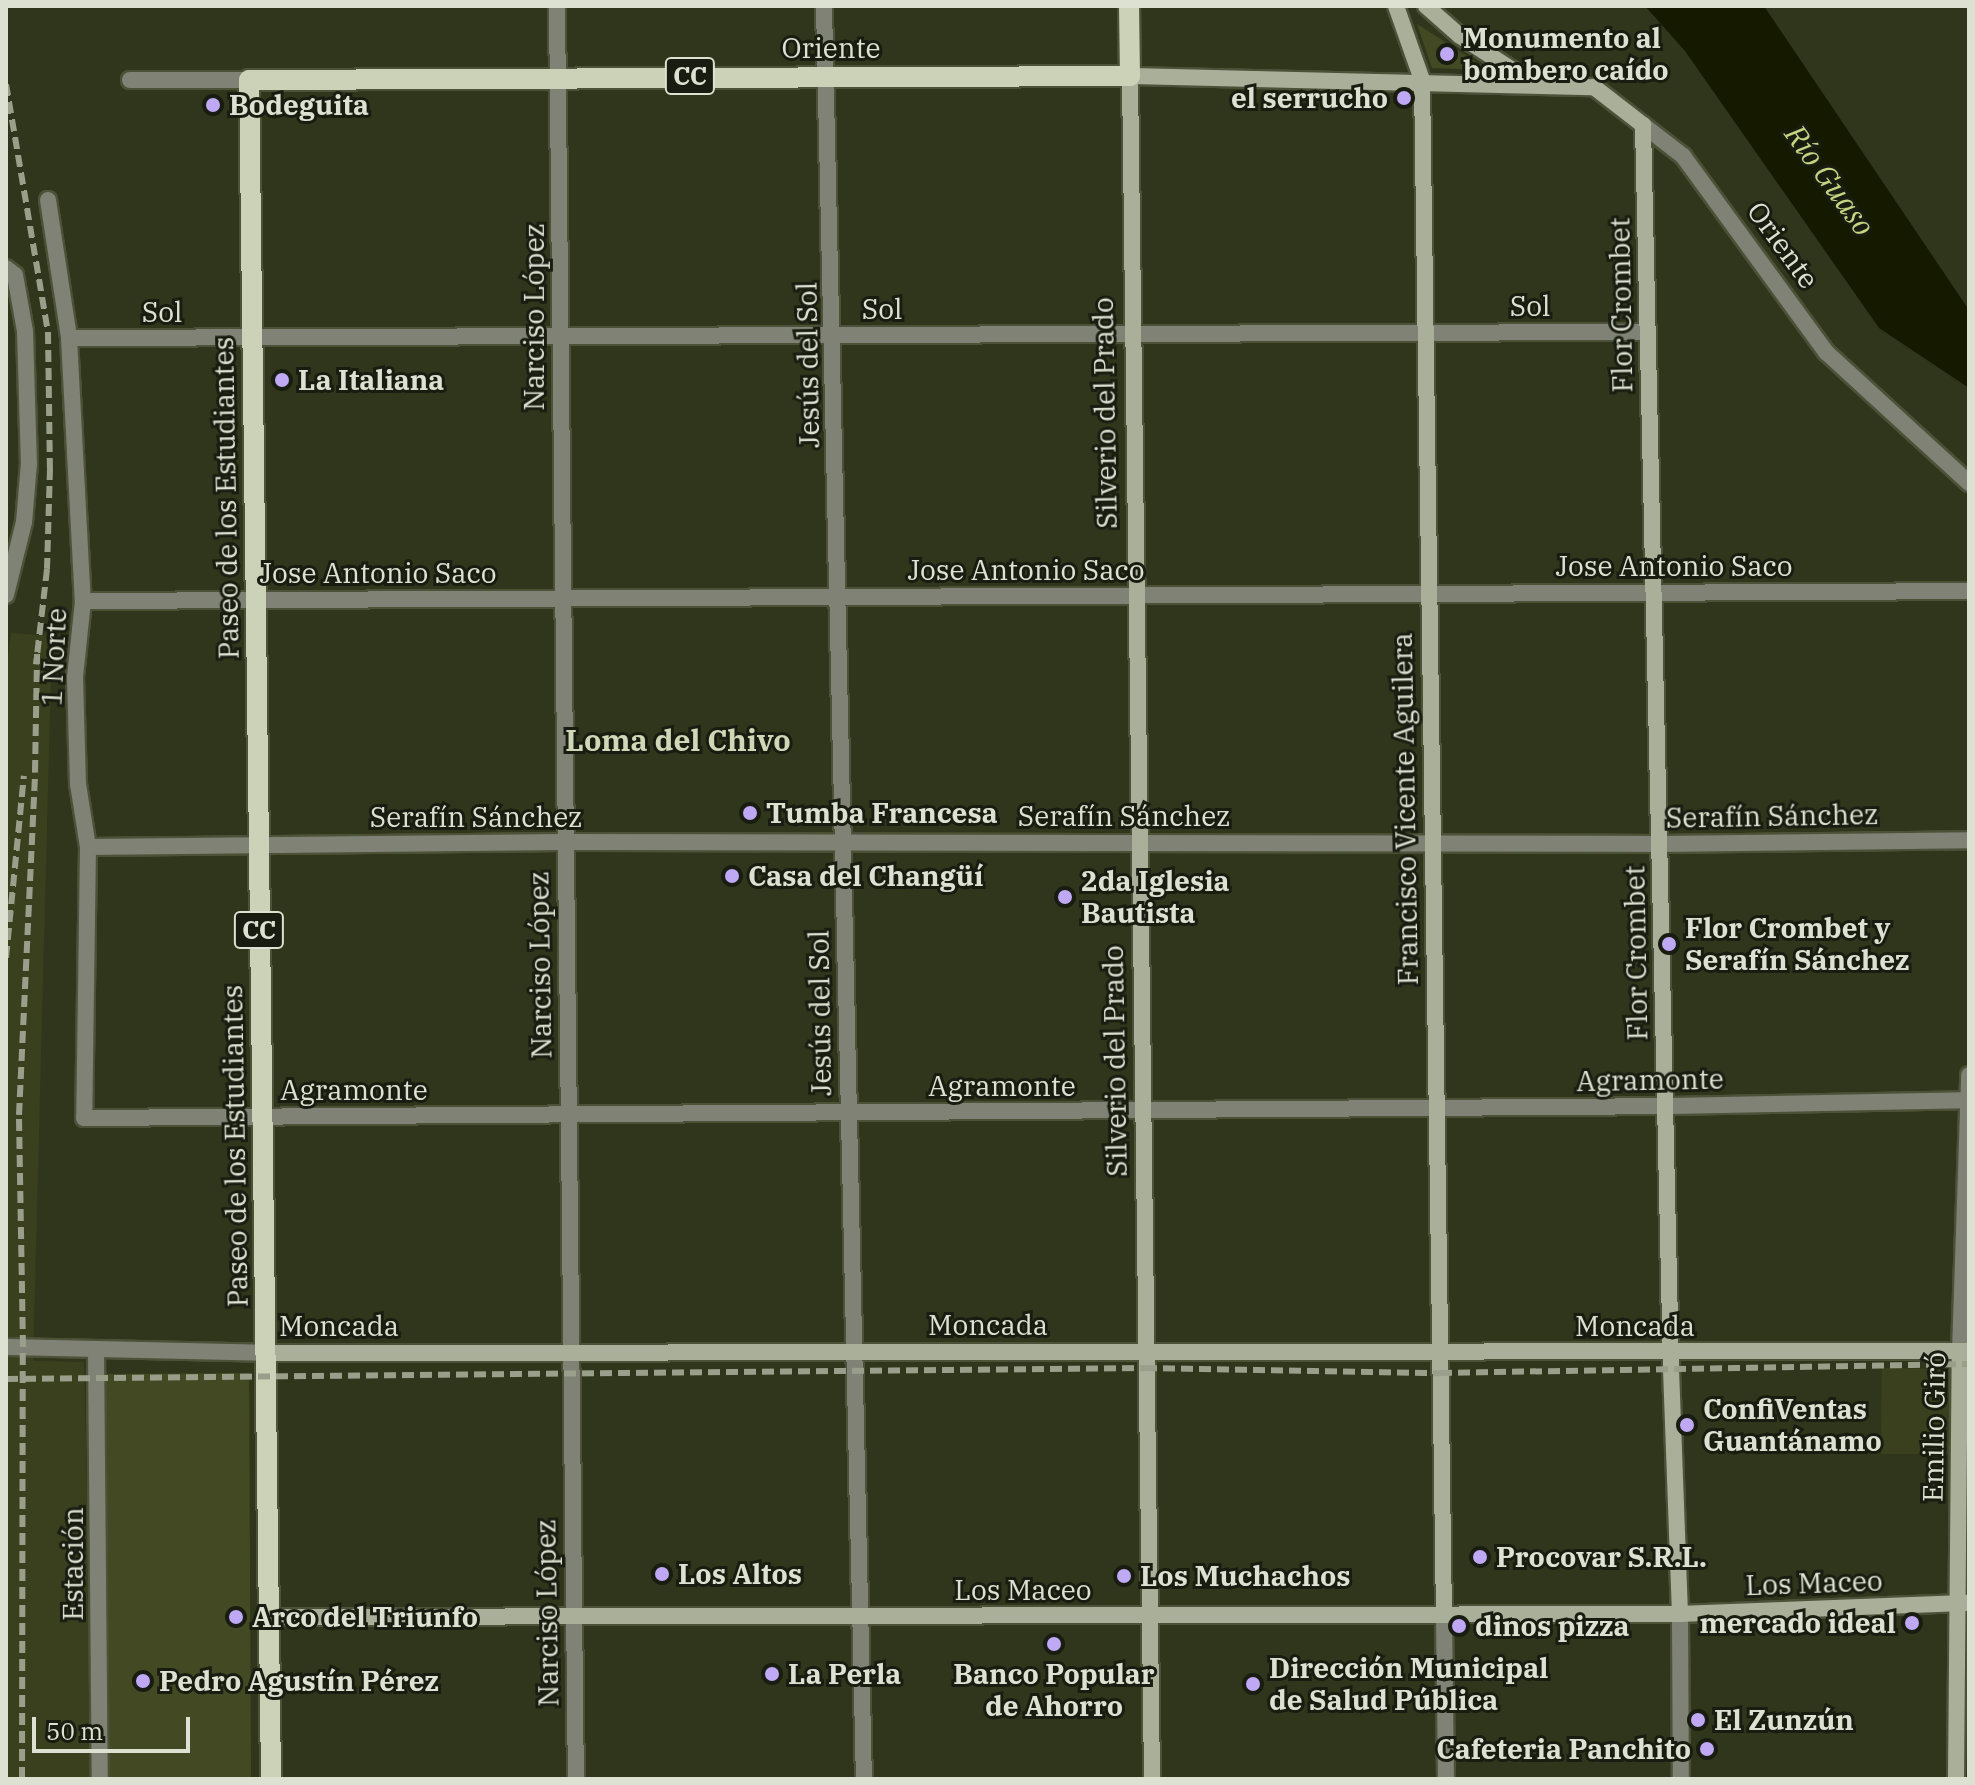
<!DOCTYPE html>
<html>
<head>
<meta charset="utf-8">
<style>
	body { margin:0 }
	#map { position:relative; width:1975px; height:1785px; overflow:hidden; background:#30361b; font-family:"IBM Plex Serif",serif }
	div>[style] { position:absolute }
	.built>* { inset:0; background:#3a401e }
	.green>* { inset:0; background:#434a23 }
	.water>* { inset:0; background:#151900 }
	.roads { filter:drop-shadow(2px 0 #4c5138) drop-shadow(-2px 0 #4c5138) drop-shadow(0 2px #4c5138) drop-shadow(0 -2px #4c5138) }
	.street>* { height:16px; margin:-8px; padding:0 8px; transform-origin:8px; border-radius:8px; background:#7f8275 }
	.secondary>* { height:16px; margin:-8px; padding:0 8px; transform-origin:8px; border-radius:8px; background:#aaaf9a }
	.primary>* { height:20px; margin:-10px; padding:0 10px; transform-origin:10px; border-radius:10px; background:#cbd2b7 }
	.rail>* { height:6px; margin-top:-3px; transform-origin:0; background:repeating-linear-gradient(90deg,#9a9f8b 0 12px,transparent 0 18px) }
	.dots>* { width:22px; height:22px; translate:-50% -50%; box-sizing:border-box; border:4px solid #191c10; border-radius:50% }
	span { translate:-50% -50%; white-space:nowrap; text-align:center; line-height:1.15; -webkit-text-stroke:6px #191c10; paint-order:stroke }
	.shield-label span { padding:2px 6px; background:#191c10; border:2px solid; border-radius:6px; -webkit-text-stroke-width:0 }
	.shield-label { font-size:26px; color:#dde1d1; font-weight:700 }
	.poi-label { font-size:28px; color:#dde1d1; font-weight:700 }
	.left { translate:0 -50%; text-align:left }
	.right { translate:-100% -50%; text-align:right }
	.street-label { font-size:28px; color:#dde1d1 }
	.water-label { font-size:30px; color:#c4d481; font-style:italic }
	.neighbourhood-label { font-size:30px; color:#cfd7b6; font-weight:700 }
	.frame { position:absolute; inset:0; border:8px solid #dde1d1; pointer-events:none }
	.scale { position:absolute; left:32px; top:1717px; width:158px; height:36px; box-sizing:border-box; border:4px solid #dde1d1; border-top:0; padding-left:10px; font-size:24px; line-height:28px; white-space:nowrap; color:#dde1d1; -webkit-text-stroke:6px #191c10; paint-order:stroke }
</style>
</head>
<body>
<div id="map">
	<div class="built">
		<i style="clip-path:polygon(11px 633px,52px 636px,33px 1361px,84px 1362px,94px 1779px,6px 1779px,6px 675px)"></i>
		<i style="clip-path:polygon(1882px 1368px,1950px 1369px,1949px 1454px,1881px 1454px)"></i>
	</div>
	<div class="green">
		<i style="clip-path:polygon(1417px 24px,1489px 70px,1432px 68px)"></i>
		<i style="clip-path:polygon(249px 1373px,251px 1779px,109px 1779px,106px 1374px)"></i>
	</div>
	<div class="water">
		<i style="clip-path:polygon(1645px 6px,1764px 6px,1969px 310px,1969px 388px,1879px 328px,1685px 51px)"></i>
	</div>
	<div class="roads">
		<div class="street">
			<i style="left:557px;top:6px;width:1773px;rotate:89.39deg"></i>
			<i style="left:824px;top:6px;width:1773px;rotate:88.71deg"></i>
			<i style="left:130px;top:80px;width:119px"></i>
			<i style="left:1643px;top:125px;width:51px;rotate:37.8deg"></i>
			<i style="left:1683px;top:156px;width:243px;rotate:53.9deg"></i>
			<i style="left:1826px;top:352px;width:194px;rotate:42.5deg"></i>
			<i style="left:48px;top:200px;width:140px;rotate:81.3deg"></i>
			<i style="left:69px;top:338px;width:263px;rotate:87deg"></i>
			<i style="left:83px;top:601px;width:76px;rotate:96deg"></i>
			<i style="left:75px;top:677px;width:107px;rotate:88.4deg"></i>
			<i style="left:78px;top:784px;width:64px;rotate:81deg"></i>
			<i style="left:88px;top:847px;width:271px;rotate:90.8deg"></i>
			<i style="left:84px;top:1118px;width:1582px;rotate:-0.43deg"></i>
			<i style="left:1666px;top:1106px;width:303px;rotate:-1.1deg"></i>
			<i style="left:6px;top:268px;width:11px;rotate:38deg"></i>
			<i style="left:15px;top:275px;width:57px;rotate:79.9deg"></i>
			<i style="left:25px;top:331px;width:132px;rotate:88.3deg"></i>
			<i style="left:29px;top:463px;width:59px;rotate:94.8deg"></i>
			<i style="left:24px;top:522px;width:75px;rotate:103.9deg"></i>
			<i style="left:69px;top:338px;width:1579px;rotate:-0.22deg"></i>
			<i style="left:83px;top:601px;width:1886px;rotate:-0.3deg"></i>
			<i style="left:88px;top:847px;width:475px;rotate:-0.6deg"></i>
			<i style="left:563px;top:842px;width:1096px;rotate:0.1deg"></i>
			<i style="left:1659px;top:844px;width:310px;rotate:-0.7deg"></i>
			<i style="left:6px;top:1347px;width:261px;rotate:1.3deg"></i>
			<i style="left:96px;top:1350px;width:429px;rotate:89.5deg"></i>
			<i style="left:1960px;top:1352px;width:277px;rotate:-88.1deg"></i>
			<i style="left:1680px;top:1614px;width:165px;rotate:89.7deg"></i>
			<i style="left:1444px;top:1615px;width:164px;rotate:89.3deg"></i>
		</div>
		<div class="secondary">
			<i style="left:1396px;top:6px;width:78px;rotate:70.6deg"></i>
			<i style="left:1422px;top:80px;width:1535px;rotate:89.18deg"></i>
			<i style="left:1426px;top:6px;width:45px;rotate:41.4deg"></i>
			<i style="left:1460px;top:36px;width:85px;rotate:32.9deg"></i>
			<i style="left:267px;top:1353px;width:1702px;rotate:-0.07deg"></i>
			<i style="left:269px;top:1617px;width:1411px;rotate:-0.12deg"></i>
			<i style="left:1680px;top:1614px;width:289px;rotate:-2.2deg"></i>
			<i style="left:1152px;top:1779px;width:1703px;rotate:-90.74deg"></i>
			<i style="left:1130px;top:76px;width:464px;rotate:1.4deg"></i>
			<i style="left:1594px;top:87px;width:62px;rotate:37.8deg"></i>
			<i style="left:1643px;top:125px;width:1244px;rotate:88.71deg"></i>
			<i style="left:1671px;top:1369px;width:245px;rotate:87.9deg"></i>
			<i style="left:1956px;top:1779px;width:427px;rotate:-89.5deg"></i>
		</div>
		<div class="primary">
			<i style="left:271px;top:1779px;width:1699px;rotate:-90.74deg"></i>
			<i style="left:249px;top:80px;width:881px;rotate:-0.26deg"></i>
			<i style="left:1130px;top:76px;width:70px;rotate:-90.8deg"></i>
		</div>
	</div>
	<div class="rail">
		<i style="left:6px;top:84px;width:252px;rotate:80.4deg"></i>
		<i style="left:48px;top:332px;width:136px;rotate:89.2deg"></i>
		<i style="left:50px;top:468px;width:101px;rotate:91.7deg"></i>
		<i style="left:47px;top:569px;width:96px;rotate:96.6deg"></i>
		<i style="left:6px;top:958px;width:183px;rotate:-84.4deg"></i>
		<i style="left:6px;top:1379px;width:1139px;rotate:-0.55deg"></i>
		<i style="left:1145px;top:1368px;width:295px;rotate:1deg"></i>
		<i style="left:1440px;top:1373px;width:529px;rotate:-0.97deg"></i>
		<i style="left:22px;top:1779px;width:432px;rotate:-89.9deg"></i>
		<i style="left:23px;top:1347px;width:232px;rotate:-91deg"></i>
		<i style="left:19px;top:1115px;width:343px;rotate:-87.3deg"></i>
		<i style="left:35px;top:772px;width:118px;rotate:-89deg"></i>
	</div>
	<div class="dots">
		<i style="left:1447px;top:54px;background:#bfa8f4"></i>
		<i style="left:1404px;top:98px;background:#bfa8f4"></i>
		<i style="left:213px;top:105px;background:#bfa8f4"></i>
		<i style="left:282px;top:380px;background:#bfa8f4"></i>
		<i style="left:750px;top:813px;background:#bfa8f4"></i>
		<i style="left:732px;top:876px;background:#bfa8f4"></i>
		<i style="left:1065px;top:897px;background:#bfa8f4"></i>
		<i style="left:1669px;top:944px;background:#bfa8f4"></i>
		<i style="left:1687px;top:1425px;background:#bfa8f4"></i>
		<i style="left:1480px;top:1557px;background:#bfa8f4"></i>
		<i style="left:662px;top:1574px;background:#bfa8f4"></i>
		<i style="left:1124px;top:1576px;background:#bfa8f4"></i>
		<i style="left:236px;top:1617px;background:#bfa8f4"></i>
		<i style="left:1912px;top:1623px;background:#bfa8f4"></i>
		<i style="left:1459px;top:1626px;background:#bfa8f4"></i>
		<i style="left:1054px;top:1644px;background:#bfa8f4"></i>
		<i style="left:772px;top:1674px;background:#bfa8f4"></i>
		<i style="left:143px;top:1681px;background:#bfa8f4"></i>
		<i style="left:1253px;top:1684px;background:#bfa8f4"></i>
		<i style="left:1698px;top:1720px;background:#bfa8f4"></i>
		<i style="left:1707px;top:1749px;background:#bfa8f4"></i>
	</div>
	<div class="shield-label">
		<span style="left:690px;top:76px">CC</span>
		<span style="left:259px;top:930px">CC</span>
	</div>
	<div class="poi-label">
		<span class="left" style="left:1463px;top:54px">Monumento al<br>bombero caído</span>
		<span class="right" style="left:1388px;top:98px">el serrucho</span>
		<span class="left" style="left:229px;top:105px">Bodeguita</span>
		<span class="left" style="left:298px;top:380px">La Italiana</span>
		<span class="left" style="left:766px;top:813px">Tumba Francesa</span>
		<span class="left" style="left:748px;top:876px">Casa del Changüí</span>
		<span class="left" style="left:1081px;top:897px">2da Iglesia<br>Bautista</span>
		<span class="left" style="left:1685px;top:944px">Flor Crombet y<br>Serafín Sánchez</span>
		<span class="left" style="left:1703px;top:1425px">ConfiVentas<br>Guantánamo</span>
		<span class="left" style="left:1496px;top:1557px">Procovar S.R.L.</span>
		<span class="left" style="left:678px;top:1574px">Los Altos</span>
		<span class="left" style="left:1140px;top:1576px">Los Muchachos</span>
		<span class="left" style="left:252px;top:1617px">Arco del Triunfo</span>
		<span class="right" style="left:1896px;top:1623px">mercado ideal</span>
		<span class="left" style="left:1475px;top:1626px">dinos pizza</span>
		<span class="left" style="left:1269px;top:1684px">Dirección Municipal<br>de Salud Pública</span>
		<span class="left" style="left:788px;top:1674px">La Perla</span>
		<span style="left:1054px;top:1690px">Banco Popular<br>de Ahorro</span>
		<span class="left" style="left:159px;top:1681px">Pedro Agustín Pérez</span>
		<span class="left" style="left:1714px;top:1720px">El Zunzún</span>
		<span class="right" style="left:1691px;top:1749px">Cafeteria Panchito</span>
	</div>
	<div class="street-label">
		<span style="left:831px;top:48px">Oriente</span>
		<span style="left:1783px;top:245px;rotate:54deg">Oriente</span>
		<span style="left:1621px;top:305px;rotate:-91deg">Flor Crombet</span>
		<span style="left:1530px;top:306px">Sol</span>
		<span style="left:882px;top:309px">Sol</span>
		<span style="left:162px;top:312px">Sol</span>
		<span style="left:534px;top:317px;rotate:-90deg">Narciso López</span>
		<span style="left:808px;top:365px;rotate:-91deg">Jesús del Sol</span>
		<span style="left:1105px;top:413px;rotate:-91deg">Silverio del Prado</span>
		<span style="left:226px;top:498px;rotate:-91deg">Paseo de los Estudiantes</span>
		<span style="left:1674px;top:566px">Jose Antonio Saco</span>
		<span style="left:1026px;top:570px">Jose Antonio Saco</span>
		<span style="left:378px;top:573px">Jose Antonio Saco</span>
		<span style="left:54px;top:657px;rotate:-87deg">1 Norte</span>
		<span style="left:1405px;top:809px;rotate:-91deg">Francisco Vicente Aguilera</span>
		<span style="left:1124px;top:816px">Serafín Sánchez</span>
		<span style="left:1772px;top:816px;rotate:-1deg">Serafín Sánchez</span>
		<span style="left:476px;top:817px">Serafín Sánchez</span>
		<span style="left:1636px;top:953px;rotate:-91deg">Flor Crombet</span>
		<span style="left:540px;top:965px;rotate:-91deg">Narciso López</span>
		<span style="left:820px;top:1013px;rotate:-91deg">Jesús del Sol</span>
		<span style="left:1115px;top:1061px;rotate:-91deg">Silverio del Prado</span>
		<span style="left:1650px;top:1080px;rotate:-1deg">Agramonte</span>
		<span style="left:1002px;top:1086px">Agramonte</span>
		<span style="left:354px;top:1090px">Agramonte</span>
		<span style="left:235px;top:1146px;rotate:-91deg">Paseo de los Estudiantes</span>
		<span style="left:988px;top:1325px">Moncada</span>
		<span style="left:339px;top:1326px">Moncada</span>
		<span style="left:1635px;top:1326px">Moncada</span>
		<span style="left:1934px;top:1427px;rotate:-89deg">Emilio Giró</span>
		<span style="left:73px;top:1564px;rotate:-90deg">Estación</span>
		<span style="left:1814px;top:1583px;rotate:-2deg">Los Maceo</span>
		<span style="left:1023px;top:1590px">Los Maceo</span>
		<span style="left:547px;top:1613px;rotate:-91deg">Narciso López</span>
	</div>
	<div class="water-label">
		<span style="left:1830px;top:180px;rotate:54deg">Río Guaso</span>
	</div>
	<div class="neighbourhood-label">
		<span style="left:678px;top:740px">Loma del Chivo</span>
	</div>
	<div class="frame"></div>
	<div class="scale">50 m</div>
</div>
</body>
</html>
